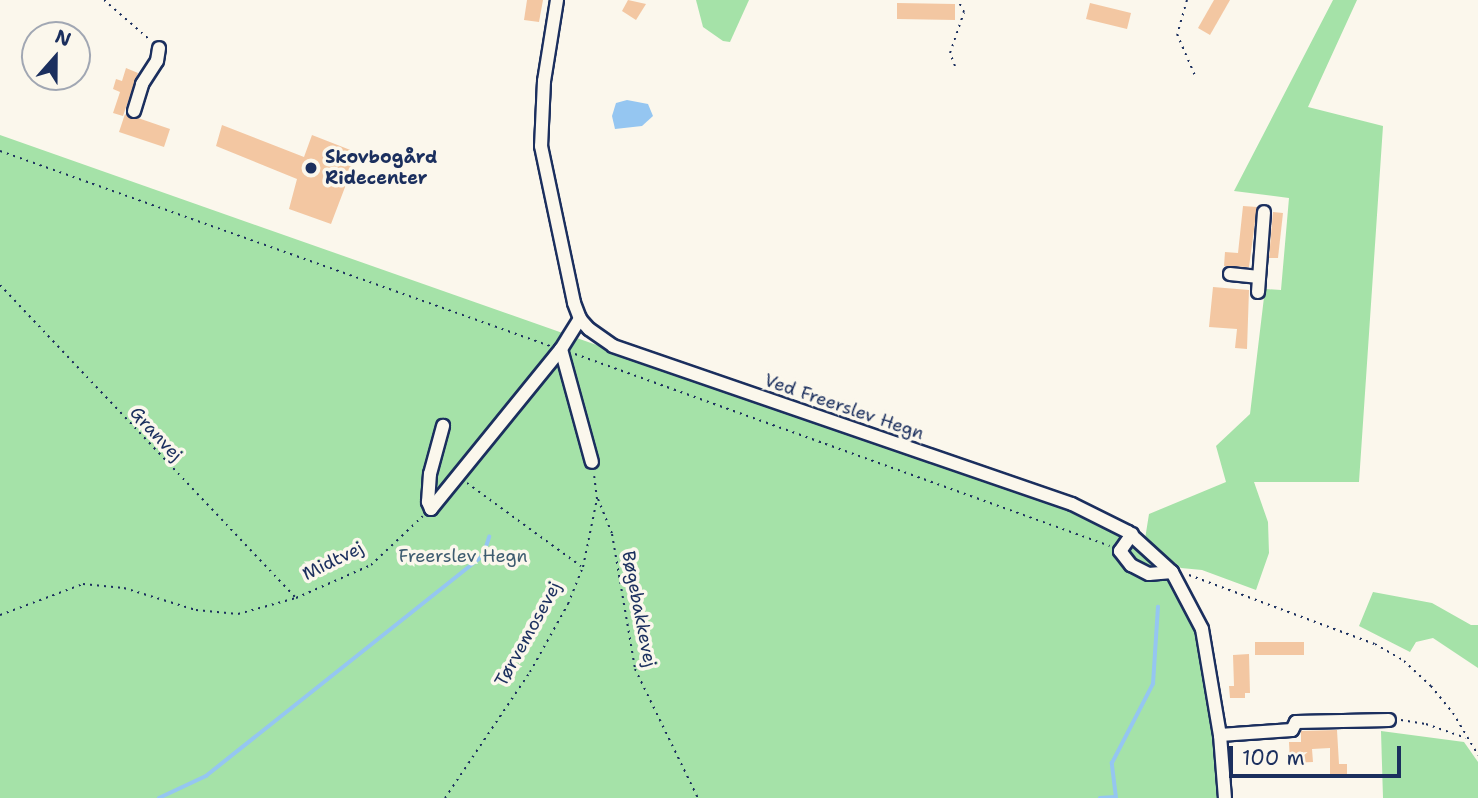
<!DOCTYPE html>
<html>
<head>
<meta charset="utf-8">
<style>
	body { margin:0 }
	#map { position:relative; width:1478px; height:798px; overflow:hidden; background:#fbf7ec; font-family:"Shantell Sans",sans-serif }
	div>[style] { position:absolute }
	.green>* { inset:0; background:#a5e2a8 }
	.water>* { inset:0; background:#95c6f1 }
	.stream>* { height:3.5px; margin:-1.75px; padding:0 1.75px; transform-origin:1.75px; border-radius:1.75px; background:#95c6f1 }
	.building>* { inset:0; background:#f3c7a2 }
	.path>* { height:2px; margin-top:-1px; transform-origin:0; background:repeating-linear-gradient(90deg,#1b2f5e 0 2px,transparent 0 7px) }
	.roads { filter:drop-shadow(2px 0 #1b2f5e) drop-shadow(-2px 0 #1b2f5e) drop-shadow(0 2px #1b2f5e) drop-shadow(0 -2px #1b2f5e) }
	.minor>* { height:12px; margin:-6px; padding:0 6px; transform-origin:6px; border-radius:6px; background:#fbf7ec }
	.dots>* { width:19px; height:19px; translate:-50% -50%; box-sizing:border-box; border:4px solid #fbf7ec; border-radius:50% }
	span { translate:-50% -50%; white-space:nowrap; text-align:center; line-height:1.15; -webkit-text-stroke:7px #fbf7ec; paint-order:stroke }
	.poi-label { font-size:18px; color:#1b2f5e; font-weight:700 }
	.left { translate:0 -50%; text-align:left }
	.street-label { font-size:18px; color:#1b2f5e }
	.park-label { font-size:18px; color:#3e5c70 }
	.north { position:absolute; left:21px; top:21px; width:70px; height:70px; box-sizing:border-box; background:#fbf7ec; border:2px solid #a1a7b3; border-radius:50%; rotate:21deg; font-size:19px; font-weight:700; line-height:28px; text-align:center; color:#1b2f5e }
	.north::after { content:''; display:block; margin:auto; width:24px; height:32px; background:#1b2f5e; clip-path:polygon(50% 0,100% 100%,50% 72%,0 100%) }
	.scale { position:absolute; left:1229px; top:746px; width:172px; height:32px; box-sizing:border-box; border:4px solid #1b2f5e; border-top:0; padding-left:9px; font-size:21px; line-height:24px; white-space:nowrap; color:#1b2f5e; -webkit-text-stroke:5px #fbf7ec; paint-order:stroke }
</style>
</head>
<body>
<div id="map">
	<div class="green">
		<i style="clip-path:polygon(696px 0,749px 0,730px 42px,723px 41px,703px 27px)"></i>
		<i style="clip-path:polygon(1333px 0,1357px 0,1308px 107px,1383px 126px,1359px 482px,1254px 482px,1268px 522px,1269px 553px,1256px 590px,1202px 570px,1181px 568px,1145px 539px,1149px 514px,1226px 482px,1216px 446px,1250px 414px,1265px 289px,1281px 290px,1289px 198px,1234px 191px)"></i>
		<i style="clip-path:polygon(0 135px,1085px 517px,1135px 545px,1162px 570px,1186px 606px,1203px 654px,1220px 798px,0 798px)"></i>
		<i style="clip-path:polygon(1373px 592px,1432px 603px,1471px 625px,1478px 625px,1478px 668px,1433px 638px,1416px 642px,1410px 652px,1359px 626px)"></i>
		<i style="clip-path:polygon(1381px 731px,1464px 742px,1478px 762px,1478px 798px,1383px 798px)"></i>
	</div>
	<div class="water">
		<i style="clip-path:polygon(627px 100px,648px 104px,653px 116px,642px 126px,615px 129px,612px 116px,616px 103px)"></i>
	</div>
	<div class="stream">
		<i style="left:159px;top:798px;width:52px;rotate:-25.1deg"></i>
		<i style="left:206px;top:776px;width:354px;rotate:-38.5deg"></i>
		<i style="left:483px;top:556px;width:20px;rotate:-72deg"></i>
		<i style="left:1100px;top:798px;width:15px;rotate:-4deg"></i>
		<i style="left:1116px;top:798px;width:35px;rotate:-97deg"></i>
		<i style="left:1112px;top:763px;width:89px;rotate:-62.6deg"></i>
		<i style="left:1153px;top:684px;width:77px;rotate:-86.3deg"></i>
	</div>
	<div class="building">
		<i style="clip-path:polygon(527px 0,543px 0,539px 22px,524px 20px)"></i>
		<i style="clip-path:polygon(628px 0,646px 4px,636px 20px,622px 11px)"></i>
		<i style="clip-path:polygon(1214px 0,1230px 0,1210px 35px,1198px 28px)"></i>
		<i style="clip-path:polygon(897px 3px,955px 4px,955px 20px,897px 19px)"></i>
		<i style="clip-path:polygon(1090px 3px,1131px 13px,1127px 29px,1086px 19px)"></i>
		<i style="clip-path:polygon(126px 68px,138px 73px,123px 116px,113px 113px,120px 92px,113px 89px,116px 79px,122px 81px)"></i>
		<i style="clip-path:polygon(125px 114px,131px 119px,138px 118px,170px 129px,164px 147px,119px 132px)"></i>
		<i style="clip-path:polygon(222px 125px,304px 157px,312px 135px,358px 153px,331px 224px,289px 209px,297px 179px,216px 146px)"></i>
		<i style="clip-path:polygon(1243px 206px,1257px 207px,1249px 267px,1224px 266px,1225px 252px,1238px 253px)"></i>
		<i style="clip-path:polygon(1273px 212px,1283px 213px,1278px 258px,1269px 258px)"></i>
		<i style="clip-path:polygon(1213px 287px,1249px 290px,1247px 349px,1235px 348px,1237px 329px,1209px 327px)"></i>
		<i style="clip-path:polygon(1255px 642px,1304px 642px,1304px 655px,1255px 655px)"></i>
		<i style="clip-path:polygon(1249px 654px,1250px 693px,1245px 693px,1245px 698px,1230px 698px,1229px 686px,1234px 686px,1233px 655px)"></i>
		<i style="clip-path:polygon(1337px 730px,1339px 764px,1347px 764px,1347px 776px,1330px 776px,1330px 748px,1312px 749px,1313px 762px,1290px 763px,1289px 742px,1301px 742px,1301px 731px)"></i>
	</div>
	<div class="path">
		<i style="left:104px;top:0;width:61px;rotate:41deg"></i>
		<i style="left:1187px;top:0;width:35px;rotate:106deg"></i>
		<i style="left:1177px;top:34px;width:48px;rotate:66.6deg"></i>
		<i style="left:955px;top:66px;width:14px;rotate:-111deg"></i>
		<i style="left:950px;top:53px;width:43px;rotate:-71.1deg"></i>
		<i style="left:964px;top:12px;width:13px;rotate:-117deg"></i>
		<i style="left:0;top:151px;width:584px;rotate:19.52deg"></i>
		<i style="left:0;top:285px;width:429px;rotate:46.6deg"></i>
		<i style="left:575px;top:354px;width:568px;rotate:19.74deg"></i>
		<i style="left:467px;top:483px;width:141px;rotate:36.1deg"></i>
		<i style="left:598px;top:499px;width:38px;rotate:68deg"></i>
		<i style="left:612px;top:534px;width:137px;rotate:80.3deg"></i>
		<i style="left:635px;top:669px;width:144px;rotate:64deg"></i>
		<i style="left:1189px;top:575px;width:198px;rotate:20.4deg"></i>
		<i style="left:1375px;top:644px;width:34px;rotate:30deg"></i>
		<i style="left:1404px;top:661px;width:37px;rotate:43deg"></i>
		<i style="left:1431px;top:686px;width:35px;rotate:51deg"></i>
		<i style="left:1453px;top:713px;width:49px;rotate:59.2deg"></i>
		<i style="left:0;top:615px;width:89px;rotate:-20.5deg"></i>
		<i style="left:83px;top:584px;width:41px;rotate:5.6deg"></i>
		<i style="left:124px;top:588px;width:75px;rotate:17deg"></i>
		<i style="left:196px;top:610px;width:42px;rotate:5.4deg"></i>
		<i style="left:238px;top:614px;width:60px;rotate:-15.4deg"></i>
		<i style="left:296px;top:598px;width:82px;rotate:-23.7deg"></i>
		<i style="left:371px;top:565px;width:71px;rotate:-43.3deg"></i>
		<i style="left:1401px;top:720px;width:25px;rotate:9deg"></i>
		<i style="left:1426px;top:724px;width:42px;rotate:19.3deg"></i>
		<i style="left:445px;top:798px;width:152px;rotate:-56deg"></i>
		<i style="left:530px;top:672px;width:78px;rotate:-60.8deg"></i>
		<i style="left:568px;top:604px;width:40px;rotate:-68deg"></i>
		<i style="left:583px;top:567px;width:69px;rotate:-78.4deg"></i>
		<i style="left:597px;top:499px;width:23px;rotate:-97deg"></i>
	</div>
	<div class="roads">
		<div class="minor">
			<i style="left:557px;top:0;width:82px;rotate:99.1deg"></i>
			<i style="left:544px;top:81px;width:65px;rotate:92.6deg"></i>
			<i style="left:541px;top:146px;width:160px;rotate:78.1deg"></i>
			<i style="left:574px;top:303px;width:17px;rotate:69deg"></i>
			<i style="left:580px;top:319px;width:13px;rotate:48deg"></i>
			<i style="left:589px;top:329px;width:29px;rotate:35deg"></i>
			<i style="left:613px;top:346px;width:485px;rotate:19deg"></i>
			<i style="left:1072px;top:504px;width:63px;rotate:26.6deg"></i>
			<i style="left:1128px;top:532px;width:59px;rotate:42.3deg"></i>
			<i style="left:1172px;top:572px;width:64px;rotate:62.2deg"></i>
			<i style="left:1202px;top:629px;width:108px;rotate:80.4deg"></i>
			<i style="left:1220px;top:735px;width:63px;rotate:85.5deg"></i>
			<i style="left:134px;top:111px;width:28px;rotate:-73deg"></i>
			<i style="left:142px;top:84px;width:27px;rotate:-57deg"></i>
			<i style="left:157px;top:61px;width:13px;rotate:-81deg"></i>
			<i style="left:1230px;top:274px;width:29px;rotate:6deg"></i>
			<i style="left:1258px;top:292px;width:80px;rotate:-85.7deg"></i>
			<i style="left:561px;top:349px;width:117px;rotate:74.7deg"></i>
			<i style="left:431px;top:509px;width:206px;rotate:-50.9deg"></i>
			<i style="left:561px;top:349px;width:36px;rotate:-58deg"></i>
			<i style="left:431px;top:509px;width:8px;rotate:-113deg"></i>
			<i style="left:428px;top:502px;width:28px;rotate:-86deg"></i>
			<i style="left:430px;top:474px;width:50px;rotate:-74.8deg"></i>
			<i style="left:1132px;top:534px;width:21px;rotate:125deg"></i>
			<i style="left:1120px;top:551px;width:18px;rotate:52deg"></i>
			<i style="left:1131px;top:565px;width:20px;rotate:27deg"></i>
			<i style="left:1149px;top:574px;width:23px;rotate:-5deg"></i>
			<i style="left:1220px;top:735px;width:72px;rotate:-4deg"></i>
			<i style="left:1292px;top:730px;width:9px;rotate:-63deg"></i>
			<i style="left:1296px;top:722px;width:93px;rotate:-1.2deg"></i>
		</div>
	</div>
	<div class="dots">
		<i style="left:311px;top:168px;background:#1b2f5e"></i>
	</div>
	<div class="poi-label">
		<span class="left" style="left:325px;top:168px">Skovbogård<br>Ridecenter</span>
	</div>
	<div class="street-label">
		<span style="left:844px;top:407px;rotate:19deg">Ved Freerslev Hegn</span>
		<span style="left:156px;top:434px;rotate:47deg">Granvej</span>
		<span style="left:333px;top:561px;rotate:-26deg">Midtvej</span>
		<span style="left:639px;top:609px;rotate:79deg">Bøgebakkevej</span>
		<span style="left:528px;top:634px;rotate:-61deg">Tørvemosevej</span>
	</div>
	<div class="park-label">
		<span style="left:463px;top:556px">Freerslev Hegn</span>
	</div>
	<div class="north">N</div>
	<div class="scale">100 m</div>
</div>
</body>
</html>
